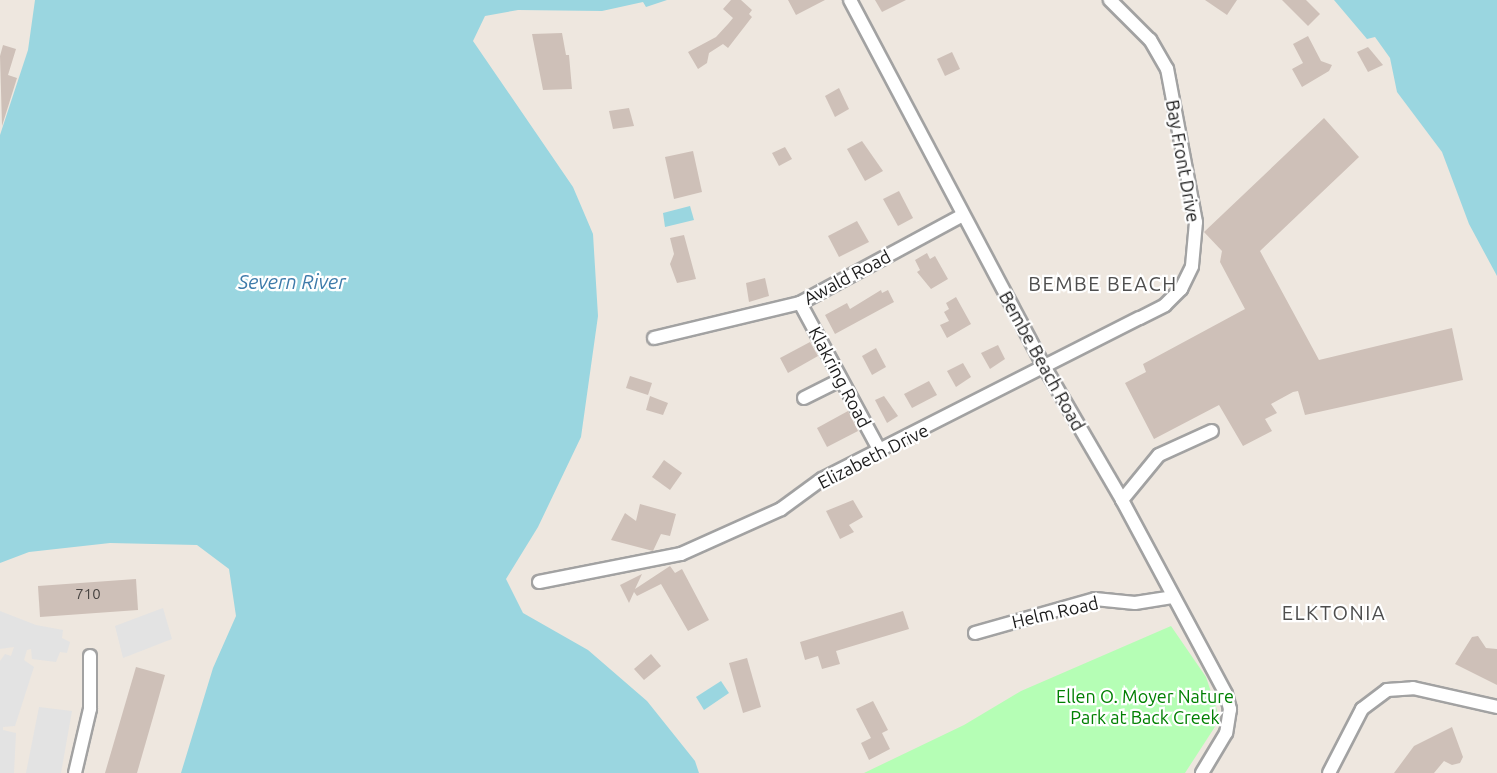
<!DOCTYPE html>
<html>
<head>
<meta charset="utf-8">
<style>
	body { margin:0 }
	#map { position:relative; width:1497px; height:773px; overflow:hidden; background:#eee7df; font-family:Ubuntu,sans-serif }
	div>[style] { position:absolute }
	.park>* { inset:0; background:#b5feb5 }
	.parking>* { inset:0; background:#e3e3e3 }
	.water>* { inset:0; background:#9ad6e0 }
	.building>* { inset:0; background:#cec0b8 }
	.roads { filter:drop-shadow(2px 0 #a2a2a2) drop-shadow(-2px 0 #a2a2a2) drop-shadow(0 2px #a2a2a2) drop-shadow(0 -2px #a2a2a2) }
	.minor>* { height:12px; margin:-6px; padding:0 6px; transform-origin:6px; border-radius:6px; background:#fff }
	span { translate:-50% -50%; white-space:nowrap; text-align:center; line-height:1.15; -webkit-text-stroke:4.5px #fff; paint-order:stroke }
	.number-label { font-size:15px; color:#484442 }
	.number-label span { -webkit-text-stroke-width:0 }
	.street-label { font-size:18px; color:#1b1b1b }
	.park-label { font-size:18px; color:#018002 }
	.water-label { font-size:20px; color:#3e7baa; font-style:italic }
	.neighbourhood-label { font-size:20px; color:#4e4e4e; letter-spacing:1.5px }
</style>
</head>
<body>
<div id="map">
	<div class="park">
		<i style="clip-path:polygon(1171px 626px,1206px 677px,1220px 719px,1185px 773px,864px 773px,964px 725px,1021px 691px)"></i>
	</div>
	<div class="parking">
		<i style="clip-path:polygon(163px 608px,172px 639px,123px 658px,115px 626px)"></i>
		<i style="clip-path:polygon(0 611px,36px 625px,63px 630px,62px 638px,70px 642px,67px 653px,60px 652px,56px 662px,32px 659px,31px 649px,27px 650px,24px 660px,34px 667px,15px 726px,3px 727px,3px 730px,16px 733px,14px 773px,0 773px,0 661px,5px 654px,11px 656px,14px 647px,0 649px)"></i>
		<i style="clip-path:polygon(39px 707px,72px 711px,61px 773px,26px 773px)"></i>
	</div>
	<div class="water">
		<i style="clip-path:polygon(35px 0,667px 0,646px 7px,643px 2px,602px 11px,518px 10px,485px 16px,473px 41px,573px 187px,593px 234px,598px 316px,581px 437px,538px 527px,506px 579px,523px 613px,588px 650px,647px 701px,695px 761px,699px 773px,181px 773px,213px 668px,236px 616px,229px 569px,197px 545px,110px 543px,29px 552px,0 563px,0 135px,28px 50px)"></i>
		<i style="clip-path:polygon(1334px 0,1497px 0,1497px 276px,1469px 224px,1442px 152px,1397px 92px,1390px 58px,1375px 37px,1367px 39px)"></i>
		<i style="clip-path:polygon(690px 206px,694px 220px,665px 227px,663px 213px)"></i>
		<i style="clip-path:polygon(721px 681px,729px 693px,704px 710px,696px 697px)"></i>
	</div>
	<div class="building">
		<i style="clip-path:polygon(731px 0,741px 0,752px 10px,749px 14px,752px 17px,728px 48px,723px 44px,709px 53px,707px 63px,698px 69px,688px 52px,716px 37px,728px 24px,733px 18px,723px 9px)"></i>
		<i style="clip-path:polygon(788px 0,825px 0,796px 15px)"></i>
		<i style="clip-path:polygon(875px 0,906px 0,882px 12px)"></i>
		<i style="clip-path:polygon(1205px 0,1237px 0,1227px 15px)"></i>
		<i style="clip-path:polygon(1282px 0,1306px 0,1320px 14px,1308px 26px)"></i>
		<i style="clip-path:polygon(562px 33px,566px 55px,569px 55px,572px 89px,543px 90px,532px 34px)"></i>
		<i style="clip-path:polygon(1308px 36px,1321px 61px,1332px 65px,1329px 71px,1302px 87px,1292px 69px,1303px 63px,1293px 44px)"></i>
		<i style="clip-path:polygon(3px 45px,16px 49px,8px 75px,17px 78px,2px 126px,0 56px)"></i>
		<i style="clip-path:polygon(1368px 47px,1383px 65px,1368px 72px,1357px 52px)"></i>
		<i style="clip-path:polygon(952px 52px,960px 69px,945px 76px,937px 59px)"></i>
		<i style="clip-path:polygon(839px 88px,849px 109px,835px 117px,825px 96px)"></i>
		<i style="clip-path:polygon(629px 108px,634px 126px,613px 129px,609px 111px)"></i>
		<i style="clip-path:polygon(1324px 118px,1359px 157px,1260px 251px,1319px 360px,1452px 328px,1463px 380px,1305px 415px,1298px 391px,1293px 392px,1271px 404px,1277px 413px,1265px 419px,1272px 431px,1243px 446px,1219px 405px,1154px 439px,1125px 383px,1146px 372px,1143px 364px,1245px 309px,1220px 262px,1222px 251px,1204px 232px)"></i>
		<i style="clip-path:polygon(862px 141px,883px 171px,865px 181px,847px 149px)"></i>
		<i style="clip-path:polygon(785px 147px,792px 159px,779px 166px,772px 153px)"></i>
		<i style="clip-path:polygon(693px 151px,702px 192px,674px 199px,665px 157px)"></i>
		<i style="clip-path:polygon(899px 191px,913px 218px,898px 226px,883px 199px)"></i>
		<i style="clip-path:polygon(857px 221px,869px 242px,839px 257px,828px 236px)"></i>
		<i style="clip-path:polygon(684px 235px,696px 279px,677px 283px,670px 264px,674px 254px,670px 238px)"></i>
		<i style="clip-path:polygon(927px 253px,930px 259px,935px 256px,948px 279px,931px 289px,917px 272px,920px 270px,915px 260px)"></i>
		<i style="clip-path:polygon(765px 278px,769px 296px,749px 302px,746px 283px)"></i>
		<i style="clip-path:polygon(881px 290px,882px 293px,888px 290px,894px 302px,835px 334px,825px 315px,847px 303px,850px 309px)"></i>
		<i style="clip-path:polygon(956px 297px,971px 324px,947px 338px,940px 325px,949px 321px,944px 312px,949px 309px,946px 303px)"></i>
		<i style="clip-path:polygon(810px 342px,818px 356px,788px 373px,780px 358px)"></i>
		<i style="clip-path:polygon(998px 345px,1005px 359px,990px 369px,981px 353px)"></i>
		<i style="clip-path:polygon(876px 348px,886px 367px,872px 375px,862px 356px)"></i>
		<i style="clip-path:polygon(963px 363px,971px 377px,956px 387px,947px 371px)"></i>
		<i style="clip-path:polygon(630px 376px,652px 383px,648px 395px,626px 388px)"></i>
		<i style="clip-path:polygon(929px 381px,937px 395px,912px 408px,904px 394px)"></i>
		<i style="clip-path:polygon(650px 396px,668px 403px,663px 415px,646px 410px)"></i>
		<i style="clip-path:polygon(884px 396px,898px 416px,887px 423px,875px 400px)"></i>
		<i style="clip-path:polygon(848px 411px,858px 431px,827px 447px,817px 428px)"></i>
		<i style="clip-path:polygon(664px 460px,682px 473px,670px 490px,652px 477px)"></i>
		<i style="clip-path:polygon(853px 500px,863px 517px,849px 525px,854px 532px,840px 539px,826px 511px)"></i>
		<i style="clip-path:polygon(640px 504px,676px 514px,670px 536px,661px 534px,653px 551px,611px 540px,625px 513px,636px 521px)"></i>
		<i style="clip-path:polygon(670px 566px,675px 573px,682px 569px,709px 620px,688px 631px,661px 584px,637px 596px,634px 592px,629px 603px,620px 585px,642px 574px,635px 589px)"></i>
		<i style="clip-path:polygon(136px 579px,138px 610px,40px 617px,38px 586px)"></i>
		<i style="clip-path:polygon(903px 611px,909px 629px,836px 651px,840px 664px,822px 669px,818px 656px,805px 660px,800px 642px)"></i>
		<i style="clip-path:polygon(1478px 636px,1486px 648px,1497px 649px,1497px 685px,1455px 664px,1472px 637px)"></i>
		<i style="clip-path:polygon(651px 654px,661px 666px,644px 680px,634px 669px)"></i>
		<i style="clip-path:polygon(747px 658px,761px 707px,743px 713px,729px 663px)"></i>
		<i style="clip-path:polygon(136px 667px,165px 675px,154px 714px,137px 773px,105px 773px)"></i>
		<i style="clip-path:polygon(873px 701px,888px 730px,882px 733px,890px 749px,869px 760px,861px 743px,871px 738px,856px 709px)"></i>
		<i style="clip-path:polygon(1452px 727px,1463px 757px,1460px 763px,1452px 765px,1444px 761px,1434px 773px,1394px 773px,1414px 746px)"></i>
	</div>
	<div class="roads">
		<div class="minor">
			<i style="left:850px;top:0;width:416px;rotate:62.1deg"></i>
			<i style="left:1045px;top:368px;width:153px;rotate:59.7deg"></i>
			<i style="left:1122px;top:500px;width:220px;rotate:61.8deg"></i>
			<i style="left:1226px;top:694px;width:16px;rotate:75deg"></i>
			<i style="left:1230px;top:709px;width:24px;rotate:99deg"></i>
			<i style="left:1226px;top:733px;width:47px;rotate:121deg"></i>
			<i style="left:800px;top:303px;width:168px;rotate:61.6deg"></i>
			<i style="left:654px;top:338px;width:150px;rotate:-13.5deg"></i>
			<i style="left:800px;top:303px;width:185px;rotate:-28.4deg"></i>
			<i style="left:804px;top:398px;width:40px;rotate:-26.6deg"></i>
			<i style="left:1122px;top:500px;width:58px;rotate:-50.6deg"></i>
			<i style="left:1159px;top:455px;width:58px;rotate:-24.4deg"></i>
			<i style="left:539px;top:582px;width:145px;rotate:-11.2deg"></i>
			<i style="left:681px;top:554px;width:110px;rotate:-24.2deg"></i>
			<i style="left:781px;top:509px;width:51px;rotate:-36.2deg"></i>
			<i style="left:822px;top:479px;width:356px;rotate:-26.9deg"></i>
			<i style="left:1140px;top:318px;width:28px;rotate:-27deg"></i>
			<i style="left:1165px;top:305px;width:23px;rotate:-45deg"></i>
			<i style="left:1181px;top:289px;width:25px;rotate:-64deg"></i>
			<i style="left:1192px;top:266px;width:44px;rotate:-84.8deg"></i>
			<i style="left:1196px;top:222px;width:156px;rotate:-100.7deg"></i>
			<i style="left:1167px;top:69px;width:34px;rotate:-120deg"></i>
			<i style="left:1150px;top:40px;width:57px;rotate:-135deg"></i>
			<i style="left:975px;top:633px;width:125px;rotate:-15.8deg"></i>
			<i style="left:1095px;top:599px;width:40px;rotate:5.7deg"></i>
			<i style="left:1135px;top:603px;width:36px;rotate:-9deg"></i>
			<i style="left:75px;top:773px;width:66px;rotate:-76.8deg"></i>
			<i style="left:90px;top:709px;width:53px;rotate:-90deg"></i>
			<i style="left:1329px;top:773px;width:72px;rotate:-62.7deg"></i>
			<i style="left:1362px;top:709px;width:31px;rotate:-37deg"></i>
			<i style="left:1387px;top:690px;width:26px;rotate:-4deg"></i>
			<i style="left:1413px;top:688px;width:86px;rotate:12.7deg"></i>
		</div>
	</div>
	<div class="number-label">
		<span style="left:88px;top:594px">710</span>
	</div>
	<div class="street-label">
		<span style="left:1183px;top:161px;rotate:80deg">Bay Front Drive</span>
		<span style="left:847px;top:277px;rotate:-28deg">Awald Road</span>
		<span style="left:1042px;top:361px;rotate:61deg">Bembe Beach Road</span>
		<span style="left:840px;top:377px;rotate:62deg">Klakring Road</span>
		<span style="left:873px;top:456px;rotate:-27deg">Elizabeth Drive</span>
		<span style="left:1055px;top:612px;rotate:-13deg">Helm Road</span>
	</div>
	<div class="park-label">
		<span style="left:1145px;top:707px">Ellen O. Moyer Nature<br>Park at Back Creek</span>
	</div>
	<div class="water-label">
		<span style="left:292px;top:281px">Severn River</span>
	</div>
	<div class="neighbourhood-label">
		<span style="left:1103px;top:283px">BEMBE BEACH</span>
		<span style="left:1334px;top:612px">ELKTONIA</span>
	</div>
</div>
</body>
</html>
